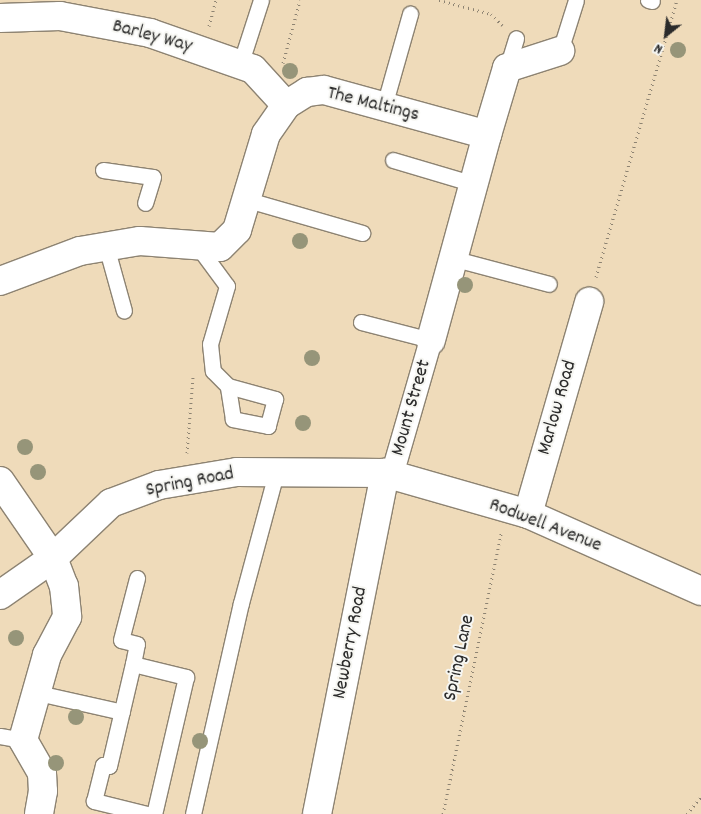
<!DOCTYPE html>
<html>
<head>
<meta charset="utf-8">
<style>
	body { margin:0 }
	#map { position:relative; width:701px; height:814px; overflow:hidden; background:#efdbba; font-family:Dekko,sans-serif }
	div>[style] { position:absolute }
	.path>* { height:3px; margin-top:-1.5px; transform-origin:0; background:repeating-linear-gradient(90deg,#8d8372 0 1px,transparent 0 5px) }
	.roads { filter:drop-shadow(1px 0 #8d8372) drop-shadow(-1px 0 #8d8372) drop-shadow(0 1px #8d8372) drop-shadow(0 -1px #8d8372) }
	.service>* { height:15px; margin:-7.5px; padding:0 7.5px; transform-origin:7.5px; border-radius:7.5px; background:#fff }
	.pedestrian>* { height:22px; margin:-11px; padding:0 11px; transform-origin:11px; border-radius:11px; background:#fff }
	.minor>* { height:28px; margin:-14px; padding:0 14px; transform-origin:14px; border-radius:14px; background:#fff }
	.trees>* { width:16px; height:16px; margin:-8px; border-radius:50%; background:#969579 }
	span { translate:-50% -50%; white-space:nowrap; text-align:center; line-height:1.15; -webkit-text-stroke:4px #f6f6f2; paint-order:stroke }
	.street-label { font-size:20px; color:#2b2b2b }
	.north { position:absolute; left:641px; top:10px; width:50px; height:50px; -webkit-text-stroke:4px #f6f6f2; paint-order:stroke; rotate:209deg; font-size:14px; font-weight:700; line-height:20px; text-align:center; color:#2b2b2b }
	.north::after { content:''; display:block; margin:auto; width:18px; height:22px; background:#2b2b2b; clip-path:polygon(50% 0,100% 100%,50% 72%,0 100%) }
</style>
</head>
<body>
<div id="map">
	<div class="path">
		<i style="left:439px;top:0;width:54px;rotate:15.1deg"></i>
		<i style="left:491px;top:14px;width:16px;rotate:45deg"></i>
		<i style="left:209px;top:26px;width:27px;rotate:-75deg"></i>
		<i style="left:283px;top:63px;width:65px;rotate:-74.9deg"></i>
		<i style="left:596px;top:277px;width:289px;rotate:-73.7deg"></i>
		<i style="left:187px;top:453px;width:76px;rotate:-85.5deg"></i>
		<i style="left:443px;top:814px;width:287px;rotate:-78.3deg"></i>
		<i style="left:687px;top:814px;width:22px;rotate:-51deg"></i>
	</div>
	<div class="roads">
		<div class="service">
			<i style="left:648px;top:0;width:4px;rotate:14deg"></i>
			<i style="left:560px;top:51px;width:53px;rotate:-72.6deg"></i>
			<i style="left:240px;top:65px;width:68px;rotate:-72.1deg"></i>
			<i style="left:507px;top:68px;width:31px;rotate:-73deg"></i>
			<i style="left:384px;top:106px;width:96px;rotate:-74.2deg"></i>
			<i style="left:393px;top:160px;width:84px;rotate:16.5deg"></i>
			<i style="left:103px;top:170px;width:50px;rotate:8deg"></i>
			<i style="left:153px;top:177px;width:27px;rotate:107deg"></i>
			<i style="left:248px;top:200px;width:119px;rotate:16.1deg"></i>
			<i style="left:106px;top:246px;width:67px;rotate:74.5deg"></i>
			<i style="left:199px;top:248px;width:47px;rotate:53.6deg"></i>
			<i style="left:227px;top:286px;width:60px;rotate:106.3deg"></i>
			<i style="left:210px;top:344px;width:27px;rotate:84deg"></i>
			<i style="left:213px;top:371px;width:21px;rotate:45deg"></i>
			<i style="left:228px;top:386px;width:49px;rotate:15.5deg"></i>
			<i style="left:275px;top:399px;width:28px;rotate:105deg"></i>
			<i style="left:268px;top:426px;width:36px;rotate:-169deg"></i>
			<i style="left:233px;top:419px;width:33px;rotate:-99deg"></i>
			<i style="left:455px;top:259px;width:97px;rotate:14.9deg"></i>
			<i style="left:361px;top:322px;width:72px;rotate:14.4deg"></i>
			<i style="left:133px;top:664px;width:20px;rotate:-79deg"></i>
			<i style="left:137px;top:644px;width:16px;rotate:-166deg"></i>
			<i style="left:121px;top:640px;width:64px;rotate:-75.5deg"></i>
			<i style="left:38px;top:693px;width:86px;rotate:12.7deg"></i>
			<i style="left:0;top:736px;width:23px;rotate:10deg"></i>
			<i style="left:147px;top:814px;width:55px;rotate:-166.2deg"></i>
			<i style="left:94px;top:801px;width:37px;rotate:-76deg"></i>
			<i style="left:103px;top:765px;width:6px;rotate:9deg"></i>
			<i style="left:109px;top:766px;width:105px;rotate:-76.8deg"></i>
			<i style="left:133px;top:664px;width:55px;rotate:13.8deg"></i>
			<i style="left:186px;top:677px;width:141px;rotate:103.1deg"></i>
			<i style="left:193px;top:814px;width:216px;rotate:-77.2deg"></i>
			<i style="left:241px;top:603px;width:135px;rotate:-74.9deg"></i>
		</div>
		<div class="pedestrian">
			<i style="left:392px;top:475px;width:141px;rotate:-73.9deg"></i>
		</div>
		<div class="minor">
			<i style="left:0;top:18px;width:60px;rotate:-1.9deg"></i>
			<i style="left:60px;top:16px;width:92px;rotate:10.7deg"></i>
			<i style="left:150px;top:33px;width:109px;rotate:19.3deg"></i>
			<i style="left:253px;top:69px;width:49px;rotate:47.5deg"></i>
			<i style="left:487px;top:135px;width:70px;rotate:-73.4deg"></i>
			<i style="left:507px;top:68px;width:56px;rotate:-17.8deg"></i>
			<i style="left:0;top:281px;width:85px;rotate:-20.6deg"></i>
			<i style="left:80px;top:251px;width:61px;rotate:-9.5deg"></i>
			<i style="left:140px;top:241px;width:80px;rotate:4.3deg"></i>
			<i style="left:220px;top:247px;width:24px;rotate:-45deg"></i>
			<i style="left:237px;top:230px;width:100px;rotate:-73.2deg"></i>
			<i style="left:266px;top:134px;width:35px;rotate:-55deg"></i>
			<i style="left:286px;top:105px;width:25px;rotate:-32deg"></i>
			<i style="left:307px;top:92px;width:17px;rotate:-7deg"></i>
			<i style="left:324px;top:90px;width:169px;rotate:15.4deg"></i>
			<i style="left:487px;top:135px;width:213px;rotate:105.3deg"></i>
			<i style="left:0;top:481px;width:93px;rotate:55.5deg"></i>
			<i style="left:53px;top:558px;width:30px;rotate:69deg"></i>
			<i style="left:64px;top:586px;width:31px;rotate:84deg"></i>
			<i style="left:67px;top:617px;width:43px;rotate:117.8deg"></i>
			<i style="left:47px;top:655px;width:88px;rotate:105.8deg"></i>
			<i style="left:23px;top:740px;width:38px;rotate:60deg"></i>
			<i style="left:42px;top:773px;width:18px;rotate:87deg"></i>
			<i style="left:43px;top:791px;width:23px;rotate:100deg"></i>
			<i style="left:528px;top:514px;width:221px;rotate:-73.9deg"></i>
			<i style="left:0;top:595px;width:65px;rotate:-34.9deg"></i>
			<i style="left:53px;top:558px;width:80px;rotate:-43.5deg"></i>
			<i style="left:111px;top:503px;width:51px;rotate:-20.6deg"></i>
			<i style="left:159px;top:485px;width:79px;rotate:-9.5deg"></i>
			<i style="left:237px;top:472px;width:148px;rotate:0.4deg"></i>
			<i style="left:385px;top:473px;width:149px;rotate:16deg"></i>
			<i style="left:528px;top:514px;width:189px;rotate:24deg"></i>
			<i style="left:317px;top:814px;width:348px;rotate:-78.7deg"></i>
		</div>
	</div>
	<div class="trees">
		<i style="left:678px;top:50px"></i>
		<i style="left:290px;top:71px"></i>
		<i style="left:300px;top:241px"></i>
		<i style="left:465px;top:285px"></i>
		<i style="left:312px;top:358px"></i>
		<i style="left:303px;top:423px"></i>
		<i style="left:25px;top:447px"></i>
		<i style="left:38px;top:472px"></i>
		<i style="left:16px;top:638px"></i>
		<i style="left:76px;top:717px"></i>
		<i style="left:200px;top:741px"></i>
		<i style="left:56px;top:763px"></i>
	</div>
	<div class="street-label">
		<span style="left:152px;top:37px;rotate:15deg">Barley Way</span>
		<span style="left:373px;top:105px;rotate:14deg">The Maltings</span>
		<span style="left:412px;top:408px;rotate:-74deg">Mount Street</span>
		<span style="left:558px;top:408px;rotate:-74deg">Marlow Road</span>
		<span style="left:190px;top:483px;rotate:-11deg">Spring Road</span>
		<span style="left:545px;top:526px;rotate:21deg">Rodwell Avenue</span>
		<span style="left:351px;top:643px;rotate:-79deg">Newberry Road</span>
		<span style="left:460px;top:658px;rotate:-78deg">Spring Lane</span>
	</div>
	<div class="north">N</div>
</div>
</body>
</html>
